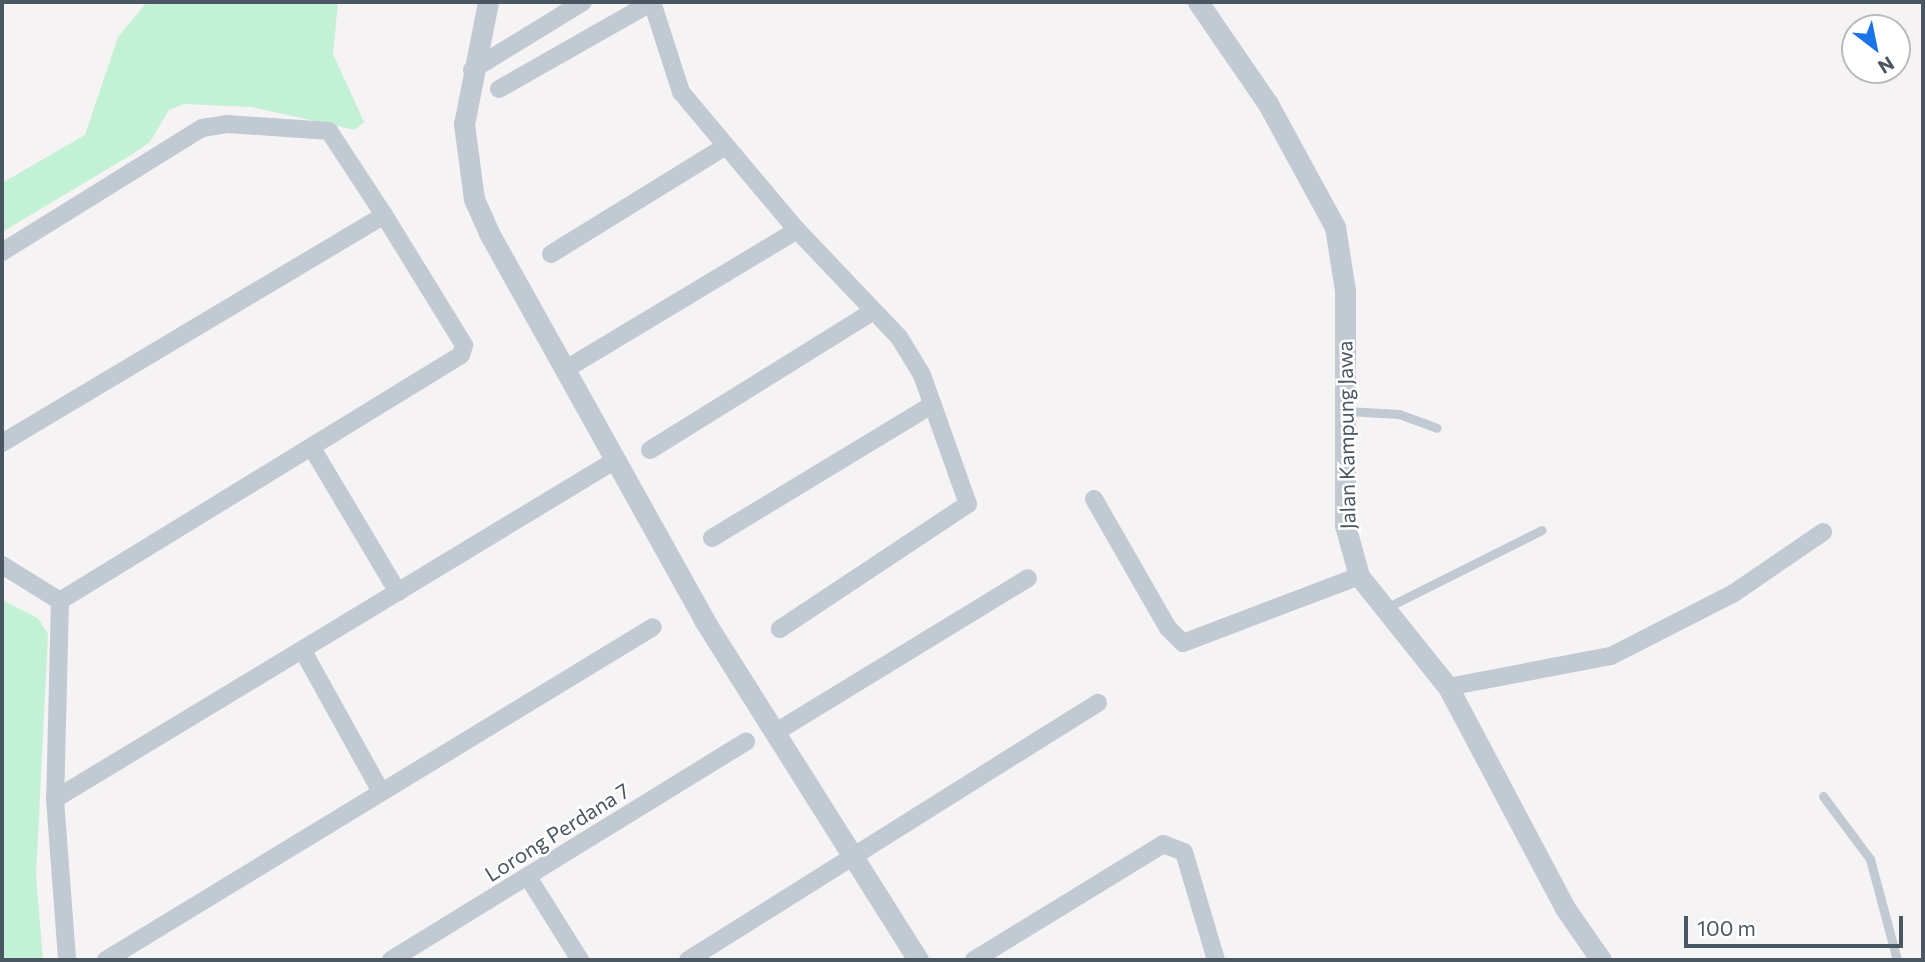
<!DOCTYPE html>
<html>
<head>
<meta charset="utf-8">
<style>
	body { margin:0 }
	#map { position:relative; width:1925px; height:962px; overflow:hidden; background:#f5f3f3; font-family:Commissioner,sans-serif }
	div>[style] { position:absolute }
	.green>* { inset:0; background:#c3f1d5 }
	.service>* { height:9px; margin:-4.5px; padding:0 4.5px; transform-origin:4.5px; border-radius:4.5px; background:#c1cad2 }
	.minor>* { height:18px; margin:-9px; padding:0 9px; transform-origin:9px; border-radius:9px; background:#c1cad2 }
	.tertiary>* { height:21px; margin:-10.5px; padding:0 10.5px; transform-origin:10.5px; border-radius:10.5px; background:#c1cad2 }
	span { translate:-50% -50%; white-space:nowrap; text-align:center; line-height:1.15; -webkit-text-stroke:5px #fff; paint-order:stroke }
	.street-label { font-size:21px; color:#4a5661 }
	.frame { position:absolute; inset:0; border:4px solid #4a5661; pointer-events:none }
	.north { position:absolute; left:1841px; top:14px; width:70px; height:70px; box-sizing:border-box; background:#fff; border:2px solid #b7bbc0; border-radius:50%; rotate:148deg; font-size:19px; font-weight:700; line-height:28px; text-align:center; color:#4a5661 }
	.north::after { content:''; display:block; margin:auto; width:24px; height:32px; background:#1a73e8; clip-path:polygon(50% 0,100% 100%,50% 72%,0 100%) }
	.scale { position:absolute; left:1684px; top:916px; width:219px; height:32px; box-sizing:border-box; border:4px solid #4a5661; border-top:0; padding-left:9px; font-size:21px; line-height:24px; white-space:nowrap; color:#4a5661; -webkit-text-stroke:5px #fff; paint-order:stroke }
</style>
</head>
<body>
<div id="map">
	<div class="green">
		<i style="clip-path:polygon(147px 2px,338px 2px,333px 54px,364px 122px,355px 130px,252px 107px,184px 104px,169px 110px,150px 142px,131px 155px,2px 232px,2px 183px,85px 135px,118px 37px)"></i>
		<i style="clip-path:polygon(2px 600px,38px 618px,48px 634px,36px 875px,43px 960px,2px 960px)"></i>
	</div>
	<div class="service">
		<i style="left:1347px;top:411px;width:52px;rotate:3.3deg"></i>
		<i style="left:1399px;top:414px;width:40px;rotate:20.2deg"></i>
		<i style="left:1386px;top:608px;width:174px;rotate:-26.6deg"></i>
		<i style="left:1823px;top:796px;width:79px;rotate:53.3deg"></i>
		<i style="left:1870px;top:859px;width:105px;rotate:75deg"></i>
	</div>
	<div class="minor">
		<i style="left:652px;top:2px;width:95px;rotate:72.1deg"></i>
		<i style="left:681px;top:92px;width:180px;rotate:50deg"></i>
		<i style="left:472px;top:70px;width:130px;rotate:-31.5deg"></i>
		<i style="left:499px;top:89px;width:176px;rotate:-29.6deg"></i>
		<i style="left:2px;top:252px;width:235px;rotate:-31.8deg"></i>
		<i style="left:202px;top:128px;width:25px;rotate:-9deg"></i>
		<i style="left:227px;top:124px;width:102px;rotate:3.9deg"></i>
		<i style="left:329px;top:131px;width:100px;rotate:56.8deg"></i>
		<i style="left:551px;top:254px;width:203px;rotate:-31.7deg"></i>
		<i style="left:566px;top:369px;width:270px;rotate:-31deg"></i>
		<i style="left:797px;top:230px;width:148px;rotate:46.4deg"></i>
		<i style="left:899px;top:337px;width:44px;rotate:58.8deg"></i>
		<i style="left:922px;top:375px;width:137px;rotate:70.4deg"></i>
		<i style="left:968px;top:504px;width:226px;rotate:146.4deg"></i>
		<i style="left:2px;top:443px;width:445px;rotate:-30.8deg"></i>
		<i style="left:384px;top:215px;width:153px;rotate:58.4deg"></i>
		<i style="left:464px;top:345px;width:10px;rotate:107deg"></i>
		<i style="left:461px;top:355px;width:470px;rotate:148.5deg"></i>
		<i style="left:60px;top:601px;width:198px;rotate:91.4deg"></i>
		<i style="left:55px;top:799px;width:161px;rotate:85.7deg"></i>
		<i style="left:312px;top:448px;width:168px;rotate:59.2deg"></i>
		<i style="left:650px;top:450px;width:263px;rotate:-31.9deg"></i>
		<i style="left:1094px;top:499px;width:149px;rotate:60.2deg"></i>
		<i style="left:1168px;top:628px;width:21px;rotate:45deg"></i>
		<i style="left:1183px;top:643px;width:188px;rotate:-20.8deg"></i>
		<i style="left:712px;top:538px;width:258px;rotate:-31.2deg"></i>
		<i style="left:2px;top:565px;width:68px;rotate:31.8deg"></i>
		<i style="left:303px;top:651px;width:161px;rotate:61deg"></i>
		<i style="left:1448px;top:687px;width:166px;rotate:-10.8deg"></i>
		<i style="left:1611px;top:656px;width:138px;rotate:-27.1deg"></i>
		<i style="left:1734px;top:593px;width:108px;rotate:-34.4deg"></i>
		<i style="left:776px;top:732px;width:295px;rotate:-31.4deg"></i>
		<i style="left:55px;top:799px;width:653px;rotate:-31.16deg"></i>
		<i style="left:528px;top:877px;width:98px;rotate:57.9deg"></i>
		<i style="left:106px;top:960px;width:640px;rotate:-31.33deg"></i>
		<i style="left:391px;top:960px;width:417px;rotate:-31.6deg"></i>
		<i style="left:688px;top:960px;width:484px;rotate:-32.1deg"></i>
		<i style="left:974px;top:960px;width:222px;rotate:-31.5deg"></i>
		<i style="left:1163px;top:844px;width:22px;rotate:21deg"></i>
		<i style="left:1184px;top:852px;width:113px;rotate:73.5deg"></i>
	</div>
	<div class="tertiary">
		<i style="left:488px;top:2px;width:124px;rotate:101.1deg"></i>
		<i style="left:464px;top:124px;width:76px;rotate:82.4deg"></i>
		<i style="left:474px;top:199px;width:37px;rotate:66deg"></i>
		<i style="left:489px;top:233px;width:443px;rotate:60.9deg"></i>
		<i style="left:704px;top:620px;width:402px;rotate:57.8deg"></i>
		<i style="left:1198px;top:2px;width:124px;rotate:55.5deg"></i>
		<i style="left:1268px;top:104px;width:140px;rotate:61.4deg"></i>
		<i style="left:1335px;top:227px;width:64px;rotate:81deg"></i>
		<i style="left:1345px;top:290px;width:235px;rotate:90deg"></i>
		<i style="left:1345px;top:525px;width:53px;rotate:74.6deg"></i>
		<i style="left:1359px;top:576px;width:142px;rotate:51.3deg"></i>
		<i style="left:1448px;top:687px;width:250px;rotate:62.1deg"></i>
		<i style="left:1565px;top:908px;width:63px;rotate:55.3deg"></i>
	</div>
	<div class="street-label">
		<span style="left:1346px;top:435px;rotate:-91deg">Jalan Kampung Jawa</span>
		<span style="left:557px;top:832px;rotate:-32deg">Lorong Perdana 7</span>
	</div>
	<div class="frame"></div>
	<div class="north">N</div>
	<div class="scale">100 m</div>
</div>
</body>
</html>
